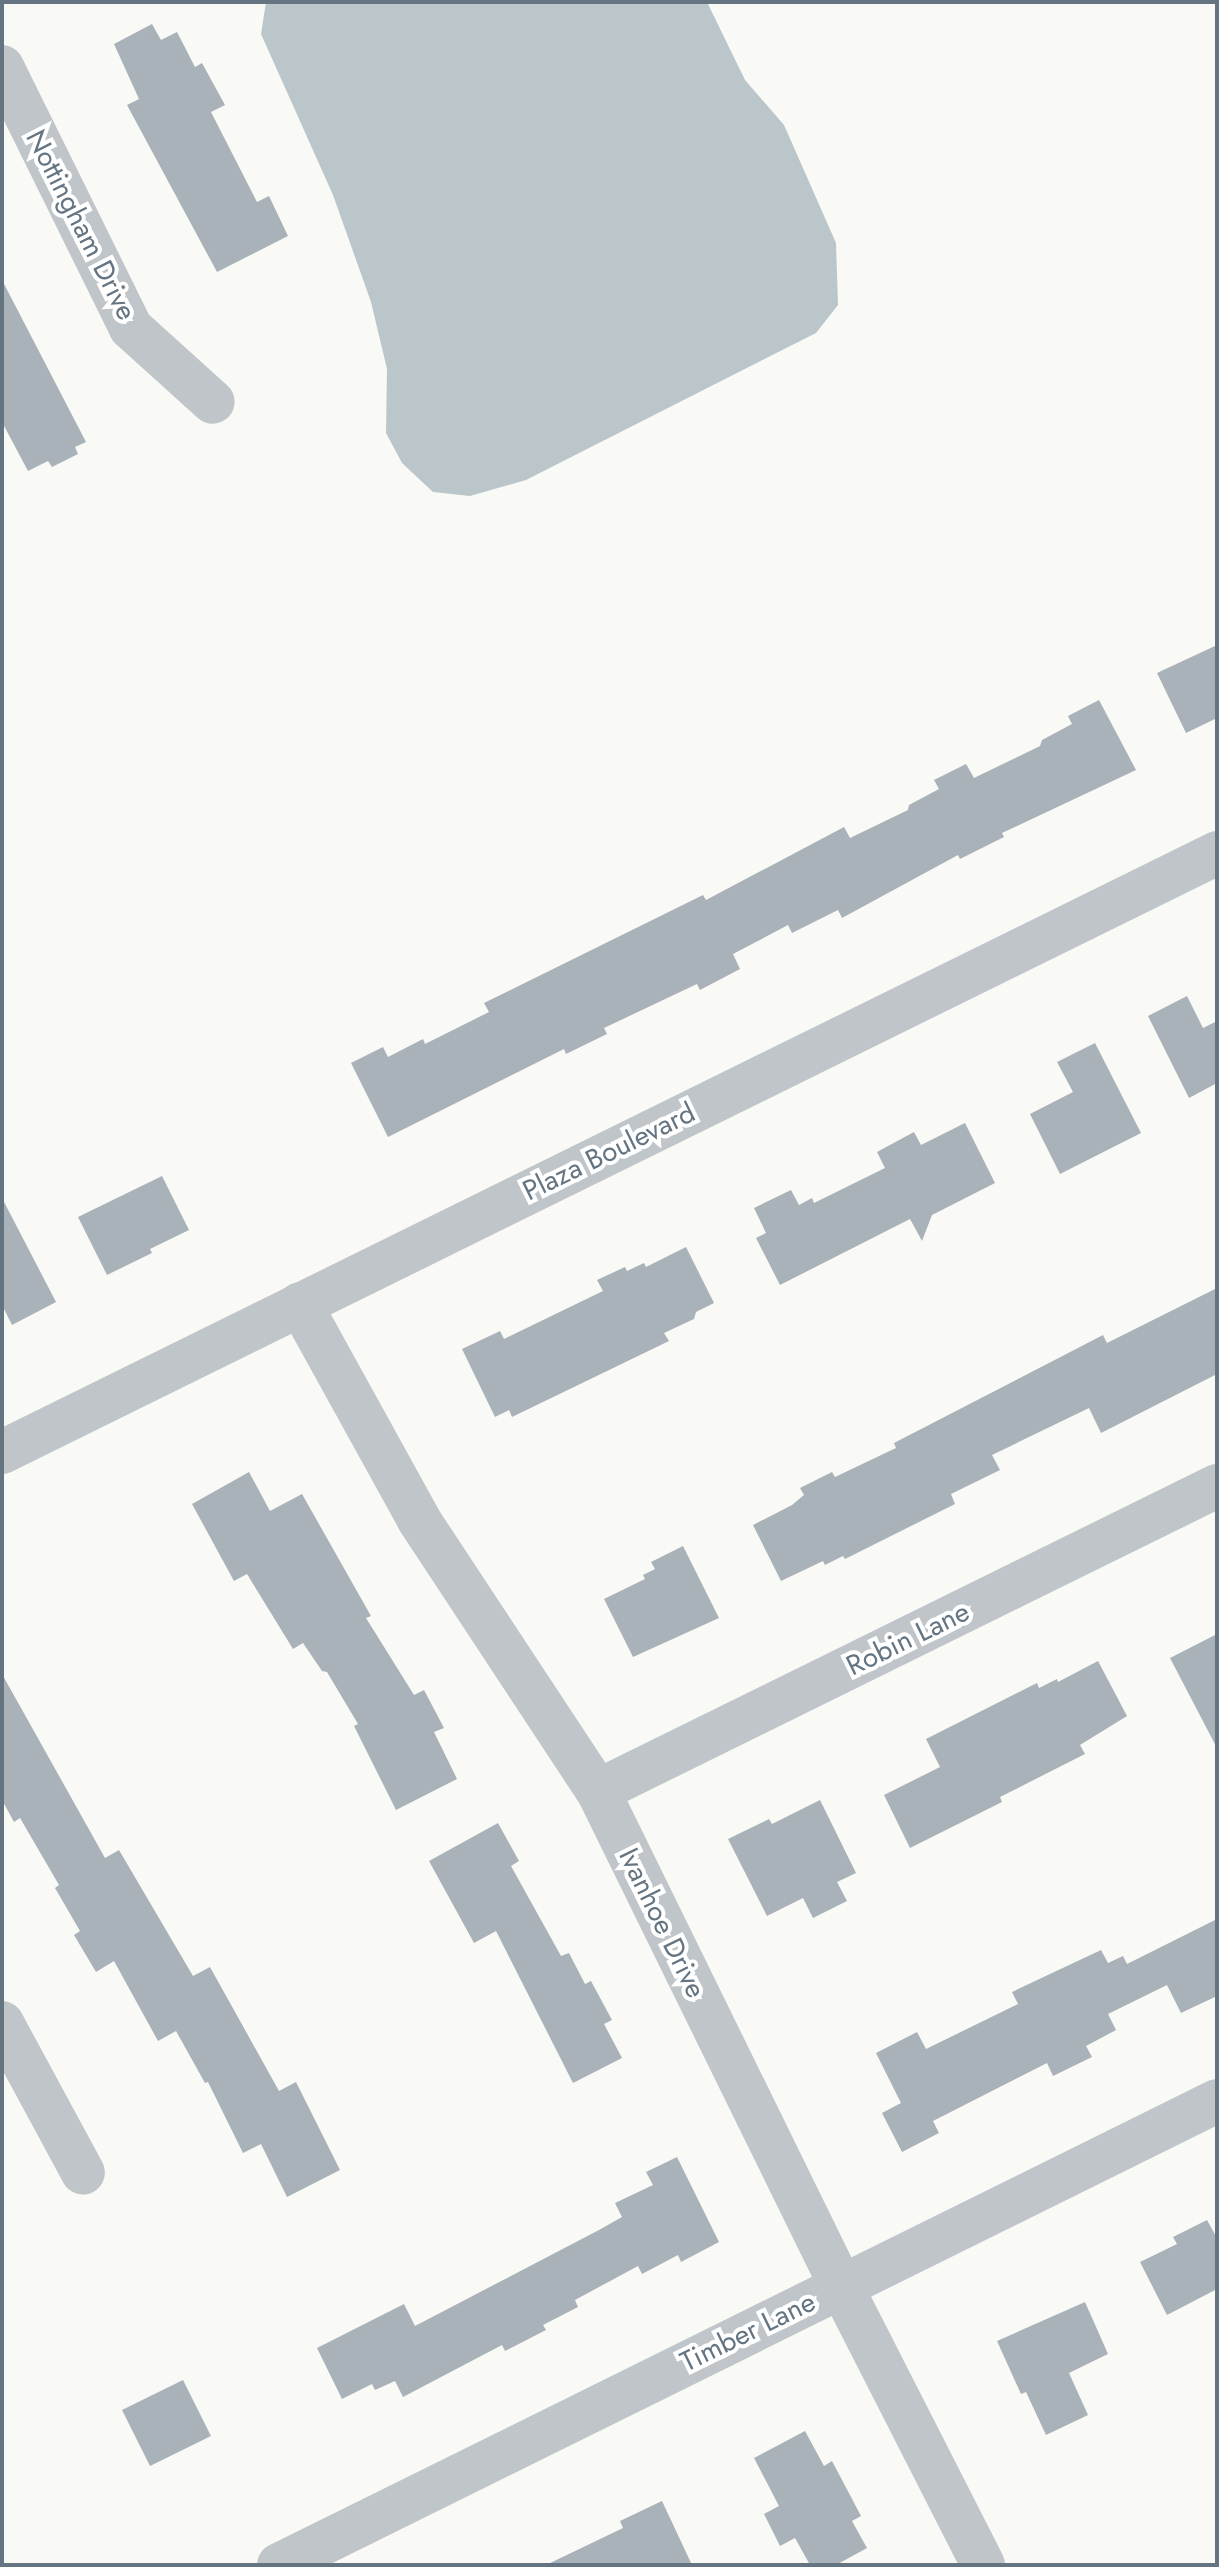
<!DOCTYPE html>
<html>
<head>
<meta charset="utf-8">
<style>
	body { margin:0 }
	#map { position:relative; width:1219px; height:2567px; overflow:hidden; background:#f9f9f6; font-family:Jost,sans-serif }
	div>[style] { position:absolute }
	.water>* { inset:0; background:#bbc6cb }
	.building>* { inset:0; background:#a9b2b8 }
	.minor>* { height:44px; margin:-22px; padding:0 22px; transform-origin:22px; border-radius:22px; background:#c0c5c9 }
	span { translate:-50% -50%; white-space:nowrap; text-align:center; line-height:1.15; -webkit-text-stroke:8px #fff; paint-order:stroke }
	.street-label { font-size:28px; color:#647481 }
	.frame { position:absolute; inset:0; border:4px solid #647481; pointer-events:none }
</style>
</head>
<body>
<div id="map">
	<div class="water">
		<i style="clip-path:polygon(266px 2px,707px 2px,745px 80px,784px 125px,836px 243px,838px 305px,816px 333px,526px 480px,470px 496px,433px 492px,402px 463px,386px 433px,387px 369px,371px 302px,333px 195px,261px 34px)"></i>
	</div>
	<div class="building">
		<i style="clip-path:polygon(152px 24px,161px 40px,177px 32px,195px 67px,202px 63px,225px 105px,211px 112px,257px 202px,269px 196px,288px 236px,217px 272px,127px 105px,139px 99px,114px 44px)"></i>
		<i style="clip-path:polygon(2px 280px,86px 442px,75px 447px,78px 454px,52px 467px,48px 461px,28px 471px,2px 422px)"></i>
		<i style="clip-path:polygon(1217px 645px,1217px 718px,1186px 733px,1157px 673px)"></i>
		<i style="clip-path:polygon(1099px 700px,1136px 770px,1002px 833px,1004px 837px,960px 859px,958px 855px,842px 918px,838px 910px,792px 933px,788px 925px,733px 954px,740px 969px,700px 990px,697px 984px,604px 1028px,607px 1034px,566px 1054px,564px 1049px,388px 1137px,351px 1063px,383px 1047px,388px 1057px,423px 1039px,425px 1044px,489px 1012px,484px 1003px,703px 895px,706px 900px,844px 827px,850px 838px,908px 810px,909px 805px,939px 789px,934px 780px,966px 764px,974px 778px,1040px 746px,1042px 740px,1072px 724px,1068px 716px)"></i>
		<i style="clip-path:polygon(1187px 996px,1203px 1028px,1217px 1021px,1217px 1083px,1189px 1098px,1148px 1016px)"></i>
		<i style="clip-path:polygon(1095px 1043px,1141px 1133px,1060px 1174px,1030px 1114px,1073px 1092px,1057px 1062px)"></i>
		<i style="clip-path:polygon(965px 1123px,995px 1183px,932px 1215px,922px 1241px,910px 1219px,780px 1285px,756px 1238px,766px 1233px,754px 1208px,791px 1190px,799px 1205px,812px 1198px,814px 1203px,885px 1168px,877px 1152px,914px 1132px,921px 1145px)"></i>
		<i style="clip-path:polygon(162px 1176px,189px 1230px,150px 1249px,152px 1253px,107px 1275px,78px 1217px)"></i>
		<i style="clip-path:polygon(2px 1198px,56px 1302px,12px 1325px,2px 1305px)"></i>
		<i style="clip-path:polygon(686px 1247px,714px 1303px,696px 1312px,694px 1319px,664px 1333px,669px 1341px,512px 1417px,509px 1410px,495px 1417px,462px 1349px,500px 1331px,504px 1339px,603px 1291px,597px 1280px,625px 1267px,627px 1271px,644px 1263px,646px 1267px)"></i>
		<i style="clip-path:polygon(1217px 1288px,1217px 1374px,1101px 1433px,1089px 1408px,992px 1455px,1000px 1470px,951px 1494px,955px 1504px,845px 1559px,843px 1556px,825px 1565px,823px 1561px,781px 1581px,753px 1525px,792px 1505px,804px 1495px,800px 1488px,832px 1472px,835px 1477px,896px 1448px,894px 1443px,1103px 1335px,1107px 1343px)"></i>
		<i style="clip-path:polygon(249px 1472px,270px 1511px,302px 1494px,371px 1616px,366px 1618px,414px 1695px,424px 1690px,444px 1728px,434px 1732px,457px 1779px,396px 1810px,354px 1726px,358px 1724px,327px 1672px,322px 1671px,303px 1643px,293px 1649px,247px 1574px,234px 1581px,192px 1504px)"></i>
		<i style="clip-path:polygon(683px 1546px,719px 1618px,633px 1657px,604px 1599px,645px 1579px,643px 1575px,655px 1569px,651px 1562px)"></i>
		<i style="clip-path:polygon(1217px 1634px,1217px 1748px,1170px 1658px)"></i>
		<i style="clip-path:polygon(1098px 1661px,1127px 1716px,1080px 1745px,1085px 1754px,1000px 1797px,1002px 1802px,910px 1848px,884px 1795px,940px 1767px,926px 1739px,1037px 1683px,1039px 1688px,1057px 1679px,1058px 1682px)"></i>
		<i style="clip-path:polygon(2px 1674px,105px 1858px,119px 1850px,193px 1976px,210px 1967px,279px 2091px,296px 2082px,340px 2170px,287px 2197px,261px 2144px,243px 2153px,208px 2082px,205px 2083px,176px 2031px,158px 2041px,114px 1961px,96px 1972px,74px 1935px,80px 1931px,55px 1888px,59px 1885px,20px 1818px,14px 1822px,2px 1800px)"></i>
		<i style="clip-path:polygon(820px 1800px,856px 1873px,837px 1882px,847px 1901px,813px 1918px,803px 1898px,767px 1916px,728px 1839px,769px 1819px,772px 1824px)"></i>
		<i style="clip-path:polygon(498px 1823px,519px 1861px,511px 1866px,561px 1956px,569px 1953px,585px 1984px,591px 1981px,612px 2020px,604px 2024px,622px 2058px,573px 2083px,496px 1931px,474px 1943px,429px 1861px)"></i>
		<i style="clip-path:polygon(1217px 1919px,1217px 1996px,1181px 2013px,1167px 1985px,1108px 2014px,1116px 2030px,1086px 2046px,1092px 2057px,1053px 2076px,1047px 2063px,933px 2121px,939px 2133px,902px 2152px,882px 2113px,901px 2103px,876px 2053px,917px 2032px,926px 2049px,1018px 2004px,1012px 1992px,1101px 1950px,1108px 1963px,1123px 1956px,1127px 1964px)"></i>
		<i style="clip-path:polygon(677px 2157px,719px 2242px,681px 2262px,678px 2255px,642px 2274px,638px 2266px,575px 2300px,578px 2307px,543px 2325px,546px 2330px,505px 2351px,502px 2345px,403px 2397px,395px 2381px,375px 2390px,372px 2384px,342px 2399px,317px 2348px,404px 2304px,415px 2326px,599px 2230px,622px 2217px,615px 2203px,653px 2185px,646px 2172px)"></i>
		<i style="clip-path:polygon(1207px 2220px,1217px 2238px,1217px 2289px,1167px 2315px,1140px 2262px,1177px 2244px,1173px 2237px)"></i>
		<i style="clip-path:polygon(1085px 2302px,1108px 2354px,1069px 2373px,1088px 2415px,1046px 2435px,1026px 2392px,1021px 2394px,997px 2341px)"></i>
		<i style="clip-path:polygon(183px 2380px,211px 2436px,150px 2466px,122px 2410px)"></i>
		<i style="clip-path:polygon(805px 2431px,824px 2466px,832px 2461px,861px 2516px,852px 2521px,867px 2548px,836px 2565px,810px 2565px,795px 2538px,780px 2546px,764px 2514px,779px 2506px,754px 2458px)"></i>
		<i style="clip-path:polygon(662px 2501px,692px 2565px,546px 2565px,623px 2528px,620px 2521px)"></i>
	</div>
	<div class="minor">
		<i style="left:2px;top:67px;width:291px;rotate:63.7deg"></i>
		<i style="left:131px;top:328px;width:110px;rotate:42.1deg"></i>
		<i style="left:300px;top:1304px;width:247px;rotate:61.1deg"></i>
		<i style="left:419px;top:1520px;width:325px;rotate:56.6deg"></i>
		<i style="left:598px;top:1791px;width:551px;rotate:63.85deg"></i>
		<i style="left:841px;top:2286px;width:313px;rotate:63deg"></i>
		<i style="left:2px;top:1452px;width:1355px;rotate:-26.24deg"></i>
		<i style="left:598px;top:1791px;width:690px;rotate:-26.23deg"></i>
		<i style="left:2px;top:2023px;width:170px;rotate:61.6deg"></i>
		<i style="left:279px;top:2565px;width:1046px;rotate:-26.32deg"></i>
	</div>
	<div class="street-label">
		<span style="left:81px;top:225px;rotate:63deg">Nottingham Drive</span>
		<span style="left:609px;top:1152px;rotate:-26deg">Plaza Boulevard</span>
		<span style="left:908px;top:1639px;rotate:-26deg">Robin Lane</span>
		<span style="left:662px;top:1923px;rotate:64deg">Ivanhoe Drive</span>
		<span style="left:748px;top:2332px;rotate:-26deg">Timber Lane</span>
	</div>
	<div class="frame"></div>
</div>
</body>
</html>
